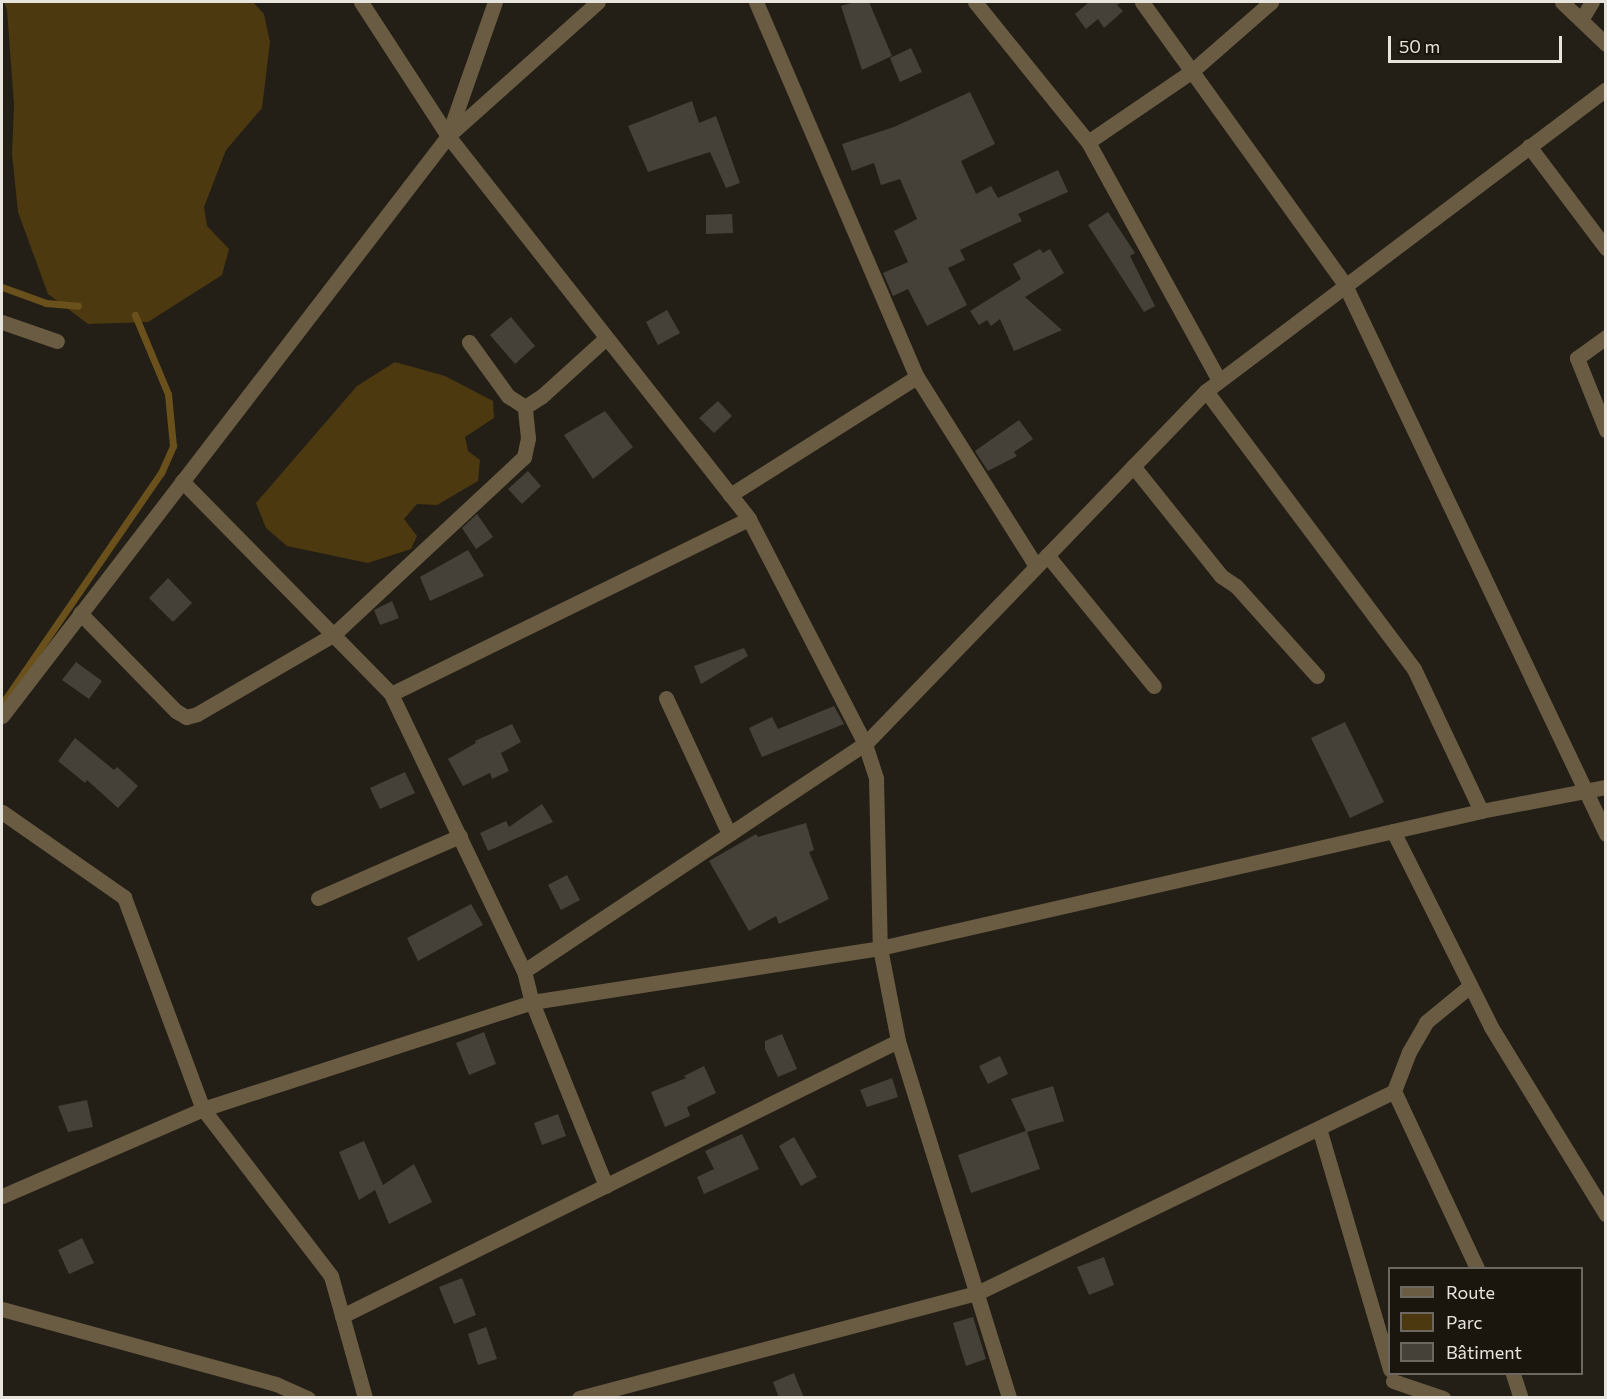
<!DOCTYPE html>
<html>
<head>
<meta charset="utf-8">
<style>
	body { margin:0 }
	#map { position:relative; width:1607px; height:1399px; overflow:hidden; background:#231f17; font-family:Commissioner,sans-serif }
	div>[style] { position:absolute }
	.green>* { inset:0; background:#4c390f }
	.stream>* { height:7px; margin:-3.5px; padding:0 3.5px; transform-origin:3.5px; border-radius:3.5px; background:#6a501b }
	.building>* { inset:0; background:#454138 }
	.minor>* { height:15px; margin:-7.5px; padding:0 7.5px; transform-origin:7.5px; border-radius:7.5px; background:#6a5c42 }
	span { translate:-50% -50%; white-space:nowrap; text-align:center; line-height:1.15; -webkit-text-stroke:6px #1a160e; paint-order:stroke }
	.frame { position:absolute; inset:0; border:3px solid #e7e4de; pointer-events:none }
	.legend { position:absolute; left:1388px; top:1267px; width:195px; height:108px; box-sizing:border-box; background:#1a160e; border:2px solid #6c6861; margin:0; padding:8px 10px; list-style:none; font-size:18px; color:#e7e4de }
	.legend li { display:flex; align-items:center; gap:12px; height:30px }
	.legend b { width:30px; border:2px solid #6c6861 }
	.scale { position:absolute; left:1388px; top:36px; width:174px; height:27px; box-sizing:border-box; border:3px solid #e7e4de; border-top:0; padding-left:8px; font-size:18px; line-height:21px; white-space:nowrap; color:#e7e4de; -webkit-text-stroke:4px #1a160e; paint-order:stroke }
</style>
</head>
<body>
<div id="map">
	<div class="green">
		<i style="clip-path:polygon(4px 2px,253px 2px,264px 14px,270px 42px,262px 108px,226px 150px,204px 207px,207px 226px,229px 249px,222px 275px,148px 322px,88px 324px,48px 294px,18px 212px,12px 154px,14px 105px,7px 10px)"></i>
		<i style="clip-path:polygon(395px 362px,445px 376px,493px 401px,494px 418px,465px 437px,468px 451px,480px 460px,478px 481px,437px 505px,417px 504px,404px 519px,417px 536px,411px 549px,368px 563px,287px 546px,266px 528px,256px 503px,357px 386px)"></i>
	</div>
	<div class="stream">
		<i style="left:2px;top:287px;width:47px;rotate:20deg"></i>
		<i style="left:46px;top:303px;width:32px;rotate:5deg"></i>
		<i style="left:2px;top:704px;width:280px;rotate:-55.5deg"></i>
		<i style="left:161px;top:473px;width:30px;rotate:-66deg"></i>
		<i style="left:173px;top:446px;width:52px;rotate:-95.5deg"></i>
		<i style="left:168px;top:394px;width:86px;rotate:-112.7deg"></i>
	</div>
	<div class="building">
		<i style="clip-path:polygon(855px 2px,869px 2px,892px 56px,862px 70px,841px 6px)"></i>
		<i style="clip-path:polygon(1087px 2px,1122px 2px,1117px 5px,1123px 11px,1104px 28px,1098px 19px,1086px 29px,1075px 14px,1088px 3px)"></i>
		<i style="clip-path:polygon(911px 48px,922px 72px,900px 82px,890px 58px)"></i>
		<i style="clip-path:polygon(970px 92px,995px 144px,961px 161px,976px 194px,991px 186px,998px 198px,1058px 170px,1068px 192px,1018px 214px,1022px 221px,960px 250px,965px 260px,948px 268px,967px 305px,927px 326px,908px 289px,893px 296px,883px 273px,908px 262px,894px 231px,917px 219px,900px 179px,881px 185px,874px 163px,852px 171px,842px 144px,894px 127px)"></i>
		<i style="clip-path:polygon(692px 101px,699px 123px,716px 116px,740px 183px,726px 188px,710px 152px,648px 172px,628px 126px)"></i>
		<i style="clip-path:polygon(1108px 212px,1135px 253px,1130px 256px,1155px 306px,1144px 312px,1088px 225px)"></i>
		<i style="clip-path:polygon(732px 214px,733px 233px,706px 234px,706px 215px)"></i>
		<i style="clip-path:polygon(1040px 249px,1043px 253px,1050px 249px,1064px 273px,1025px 297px,1062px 330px,1014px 351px,1000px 319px,991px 326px,987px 320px,979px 325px,970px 311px,1021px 279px,1013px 264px)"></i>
		<i style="clip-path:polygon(667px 310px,680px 333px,658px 345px,646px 322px)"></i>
		<i style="clip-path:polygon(511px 317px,535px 346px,515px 364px,490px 335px)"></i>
		<i style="clip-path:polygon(718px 401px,732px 416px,714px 433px,699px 418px)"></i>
		<i style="clip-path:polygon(605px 411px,633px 447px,593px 479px,564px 435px)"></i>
		<i style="clip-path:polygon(1019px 420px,1033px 439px,1014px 452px,1017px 456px,988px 471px,975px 451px)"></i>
		<i style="clip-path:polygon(528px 471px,541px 486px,522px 504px,508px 489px)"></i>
		<i style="clip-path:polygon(477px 514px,493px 537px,476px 549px,462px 528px)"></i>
		<i style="clip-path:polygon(468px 550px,484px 576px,430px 601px,420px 577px)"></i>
		<i style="clip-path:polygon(168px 578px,192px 603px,173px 622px,149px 598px)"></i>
		<i style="clip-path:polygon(392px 601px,399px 618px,380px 625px,374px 610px)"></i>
		<i style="clip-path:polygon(744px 648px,748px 656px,701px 684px,694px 666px)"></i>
		<i style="clip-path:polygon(76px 662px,102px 681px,89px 699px,62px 680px)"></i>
		<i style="clip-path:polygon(834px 706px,844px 724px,762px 757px,749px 728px,772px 717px,778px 729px)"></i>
		<i style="clip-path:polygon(1345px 722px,1384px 802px,1350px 818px,1311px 738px)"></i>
		<i style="clip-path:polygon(512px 724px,521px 742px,501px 753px,509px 771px,492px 779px,490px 773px,463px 786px,448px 759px,476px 743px,475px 741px)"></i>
		<i style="clip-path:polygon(75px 738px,114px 770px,117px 767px,138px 786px,118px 808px,87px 780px,85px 783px,58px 761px)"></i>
		<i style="clip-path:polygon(405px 772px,415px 793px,380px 809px,370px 788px)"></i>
		<i style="clip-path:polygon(542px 804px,553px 822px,488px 851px,480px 833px,506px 821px,509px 827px)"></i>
		<i style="clip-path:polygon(806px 823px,814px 850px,809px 852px,829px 899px,779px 924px,776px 916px,749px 931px,709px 861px,756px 834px,758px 837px)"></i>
		<i style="clip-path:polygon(567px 875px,580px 900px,561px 910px,548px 885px)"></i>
		<i style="clip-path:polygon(471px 904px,483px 925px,418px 961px,407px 938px)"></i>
		<i style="clip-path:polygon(484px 1032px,496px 1064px,469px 1075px,456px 1043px)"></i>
		<i style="clip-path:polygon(782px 1034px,797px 1069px,778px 1077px,765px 1049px,765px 1041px)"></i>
		<i style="clip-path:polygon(1000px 1056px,1008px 1074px,988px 1084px,979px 1066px)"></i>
		<i style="clip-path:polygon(704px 1066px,716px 1093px,687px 1107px,690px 1116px,665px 1127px,651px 1092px,686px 1078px,684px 1076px)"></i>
		<i style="clip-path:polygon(892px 1078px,898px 1097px,867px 1107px,860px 1090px)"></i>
		<i style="clip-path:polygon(1053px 1086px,1064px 1121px,1027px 1132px,1040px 1169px,971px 1193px,958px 1155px,1026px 1131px,1011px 1099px)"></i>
		<i style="clip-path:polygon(87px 1100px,93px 1127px,68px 1132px,58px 1106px)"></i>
		<i style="clip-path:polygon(558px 1114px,566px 1136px,542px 1145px,534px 1123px)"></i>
		<i style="clip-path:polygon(742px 1134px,759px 1169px,704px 1194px,697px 1177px,714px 1169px,705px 1151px)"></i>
		<i style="clip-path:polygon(794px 1137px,817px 1177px,801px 1186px,779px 1146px)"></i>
		<i style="clip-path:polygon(364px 1141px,383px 1185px,414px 1164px,432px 1202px,389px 1224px,375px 1190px,359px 1200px,339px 1152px)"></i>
		<i style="clip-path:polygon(82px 1238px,94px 1263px,69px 1274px,58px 1250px)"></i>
		<i style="clip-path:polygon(1104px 1257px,1114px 1285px,1089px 1295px,1077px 1267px)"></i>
		<i style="clip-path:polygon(462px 1278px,476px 1315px,454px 1324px,439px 1287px)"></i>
		<i style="clip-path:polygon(973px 1317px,986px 1359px,966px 1366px,953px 1323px)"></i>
		<i style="clip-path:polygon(486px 1327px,497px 1359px,478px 1365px,468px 1334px)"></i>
		<i style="clip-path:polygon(794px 1373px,804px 1398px,779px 1398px,773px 1382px)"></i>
	</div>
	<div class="minor">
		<i style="left:361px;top:2px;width:160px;rotate:57deg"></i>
		<i style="left:448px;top:136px;width:487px;rotate:51.8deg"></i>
		<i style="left:749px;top:519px;width:253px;rotate:62.7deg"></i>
		<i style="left:865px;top:744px;width:36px;rotate:72deg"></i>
		<i style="left:876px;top:778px;width:170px;rotate:88.7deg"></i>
		<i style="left:880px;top:948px;width:95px;rotate:79deg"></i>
		<i style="left:898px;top:1041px;width:374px;rotate:72.7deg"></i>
		<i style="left:756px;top:2px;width:408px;rotate:66.8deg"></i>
		<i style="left:917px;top:377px;width:223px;rotate:57.8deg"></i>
		<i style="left:975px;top:2px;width:180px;rotate:51.1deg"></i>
		<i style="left:1088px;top:142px;width:272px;rotate:61.2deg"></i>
		<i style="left:1142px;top:2px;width:348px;rotate:54.3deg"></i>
		<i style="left:1345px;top:285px;width:608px;rotate:64.57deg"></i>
		<i style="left:1562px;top:2px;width:61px;rotate:43.7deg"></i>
		<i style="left:1581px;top:20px;width:21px;rotate:-59deg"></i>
		<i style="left:449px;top:133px;width:139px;rotate:-70.7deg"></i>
		<i style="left:1088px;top:142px;width:126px;rotate:-34.3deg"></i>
		<i style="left:1192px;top:71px;width:105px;rotate:-41.1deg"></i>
		<i style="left:1529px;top:146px;width:128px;rotate:53deg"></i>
		<i style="left:2px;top:322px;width:58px;rotate:19.1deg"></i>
		<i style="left:1606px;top:337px;width:36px;rotate:144deg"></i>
		<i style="left:1577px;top:358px;width:78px;rotate:68.1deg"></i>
		<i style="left:469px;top:342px;width:67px;rotate:54.2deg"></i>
		<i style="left:508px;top:396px;width:20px;rotate:33deg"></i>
		<i style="left:525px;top:407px;width:20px;rotate:-33deg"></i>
		<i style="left:542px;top:396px;width:86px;rotate:-42.2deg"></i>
		<i style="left:1206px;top:391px;width:347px;rotate:53.2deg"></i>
		<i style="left:1414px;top:669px;width:157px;rotate:64.7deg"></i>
		<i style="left:1133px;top:466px;width:141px;rotate:51.3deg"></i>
		<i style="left:1221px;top:576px;width:18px;rotate:34deg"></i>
		<i style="left:1236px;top:586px;width:121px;rotate:48deg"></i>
		<i style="left:182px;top:481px;width:298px;rotate:45.5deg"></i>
		<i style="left:391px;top:694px;width:307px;rotate:64.4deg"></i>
		<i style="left:524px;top:971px;width:32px;rotate:76deg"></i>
		<i style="left:532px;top:1002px;width:198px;rotate:68.1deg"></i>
		<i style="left:730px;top:495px;width:221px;rotate:-32.3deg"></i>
		<i style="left:1047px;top:555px;width:169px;rotate:50.8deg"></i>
		<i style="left:80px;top:613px;width:137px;rotate:45.6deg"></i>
		<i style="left:176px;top:711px;width:12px;rotate:31deg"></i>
		<i style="left:186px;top:717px;width:11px;rotate:-15deg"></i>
		<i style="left:197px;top:714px;width:157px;rotate:-30.2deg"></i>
		<i style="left:333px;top:635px;width:261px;rotate:-43deg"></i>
		<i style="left:524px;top:457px;width:19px;rotate:-78deg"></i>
		<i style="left:528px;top:438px;width:31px;rotate:-96deg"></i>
		<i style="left:391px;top:694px;width:398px;rotate:-26.1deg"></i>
		<i style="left:666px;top:698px;width:150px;rotate:65.1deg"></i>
		<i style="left:2px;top:716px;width:732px;rotate:-52.44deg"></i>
		<i style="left:448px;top:136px;width:201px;rotate:-41.8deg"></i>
		<i style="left:2px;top:812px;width:149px;rotate:34.9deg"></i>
		<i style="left:124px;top:897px;width:226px;rotate:69.6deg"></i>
		<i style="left:203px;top:1109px;width:210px;rotate:52.5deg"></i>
		<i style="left:331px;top:1276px;width:127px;rotate:74.4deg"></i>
		<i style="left:1393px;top:831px;width:219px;rotate:63.4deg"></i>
		<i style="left:1491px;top:1027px;width:220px;rotate:58.5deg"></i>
		<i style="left:318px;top:898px;width:155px;rotate:-23.6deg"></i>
		<i style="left:524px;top:971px;width:410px;rotate:-33.7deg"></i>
		<i style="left:865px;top:744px;width:491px;rotate:-46deg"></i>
		<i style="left:1206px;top:391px;width:501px;rotate:-37.05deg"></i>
		<i style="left:1394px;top:1091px;width:195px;rotate:64.9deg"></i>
		<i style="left:1319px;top:1128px;width:252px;rotate:73.6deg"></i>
		<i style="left:2px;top:1196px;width:219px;rotate:-23.4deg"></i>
		<i style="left:203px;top:1109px;width:346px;rotate:-18deg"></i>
		<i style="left:532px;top:1002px;width:352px;rotate:-8.8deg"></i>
		<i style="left:880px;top:948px;width:616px;rotate:-12.84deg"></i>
		<i style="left:1481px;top:811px;width:127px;rotate:-10.9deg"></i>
		<i style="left:2px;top:1309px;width:284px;rotate:15.3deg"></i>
		<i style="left:276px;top:1384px;width:35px;rotate:24deg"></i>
		<i style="left:342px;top:1316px;width:620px;rotate:-26.32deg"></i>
		<i style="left:1513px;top:1374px;width:25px;rotate:72deg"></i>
		<i style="left:1393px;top:1381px;width:53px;rotate:18.8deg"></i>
		<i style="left:579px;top:1398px;width:412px;rotate:-14.8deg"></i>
		<i style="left:977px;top:1293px;width:463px;rotate:-25.8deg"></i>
		<i style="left:1394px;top:1091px;width:42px;rotate:-69deg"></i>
		<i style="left:1409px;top:1052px;width:34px;rotate:-60deg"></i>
		<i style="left:1426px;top:1022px;width:57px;rotate:-39.3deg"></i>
	</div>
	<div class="frame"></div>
	<ul class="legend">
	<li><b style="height:8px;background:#6a5c42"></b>Route</li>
	<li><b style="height:16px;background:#4c390f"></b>Parc</li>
	<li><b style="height:16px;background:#454138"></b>Bâtiment</li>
	</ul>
	<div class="scale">50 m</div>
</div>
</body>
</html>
